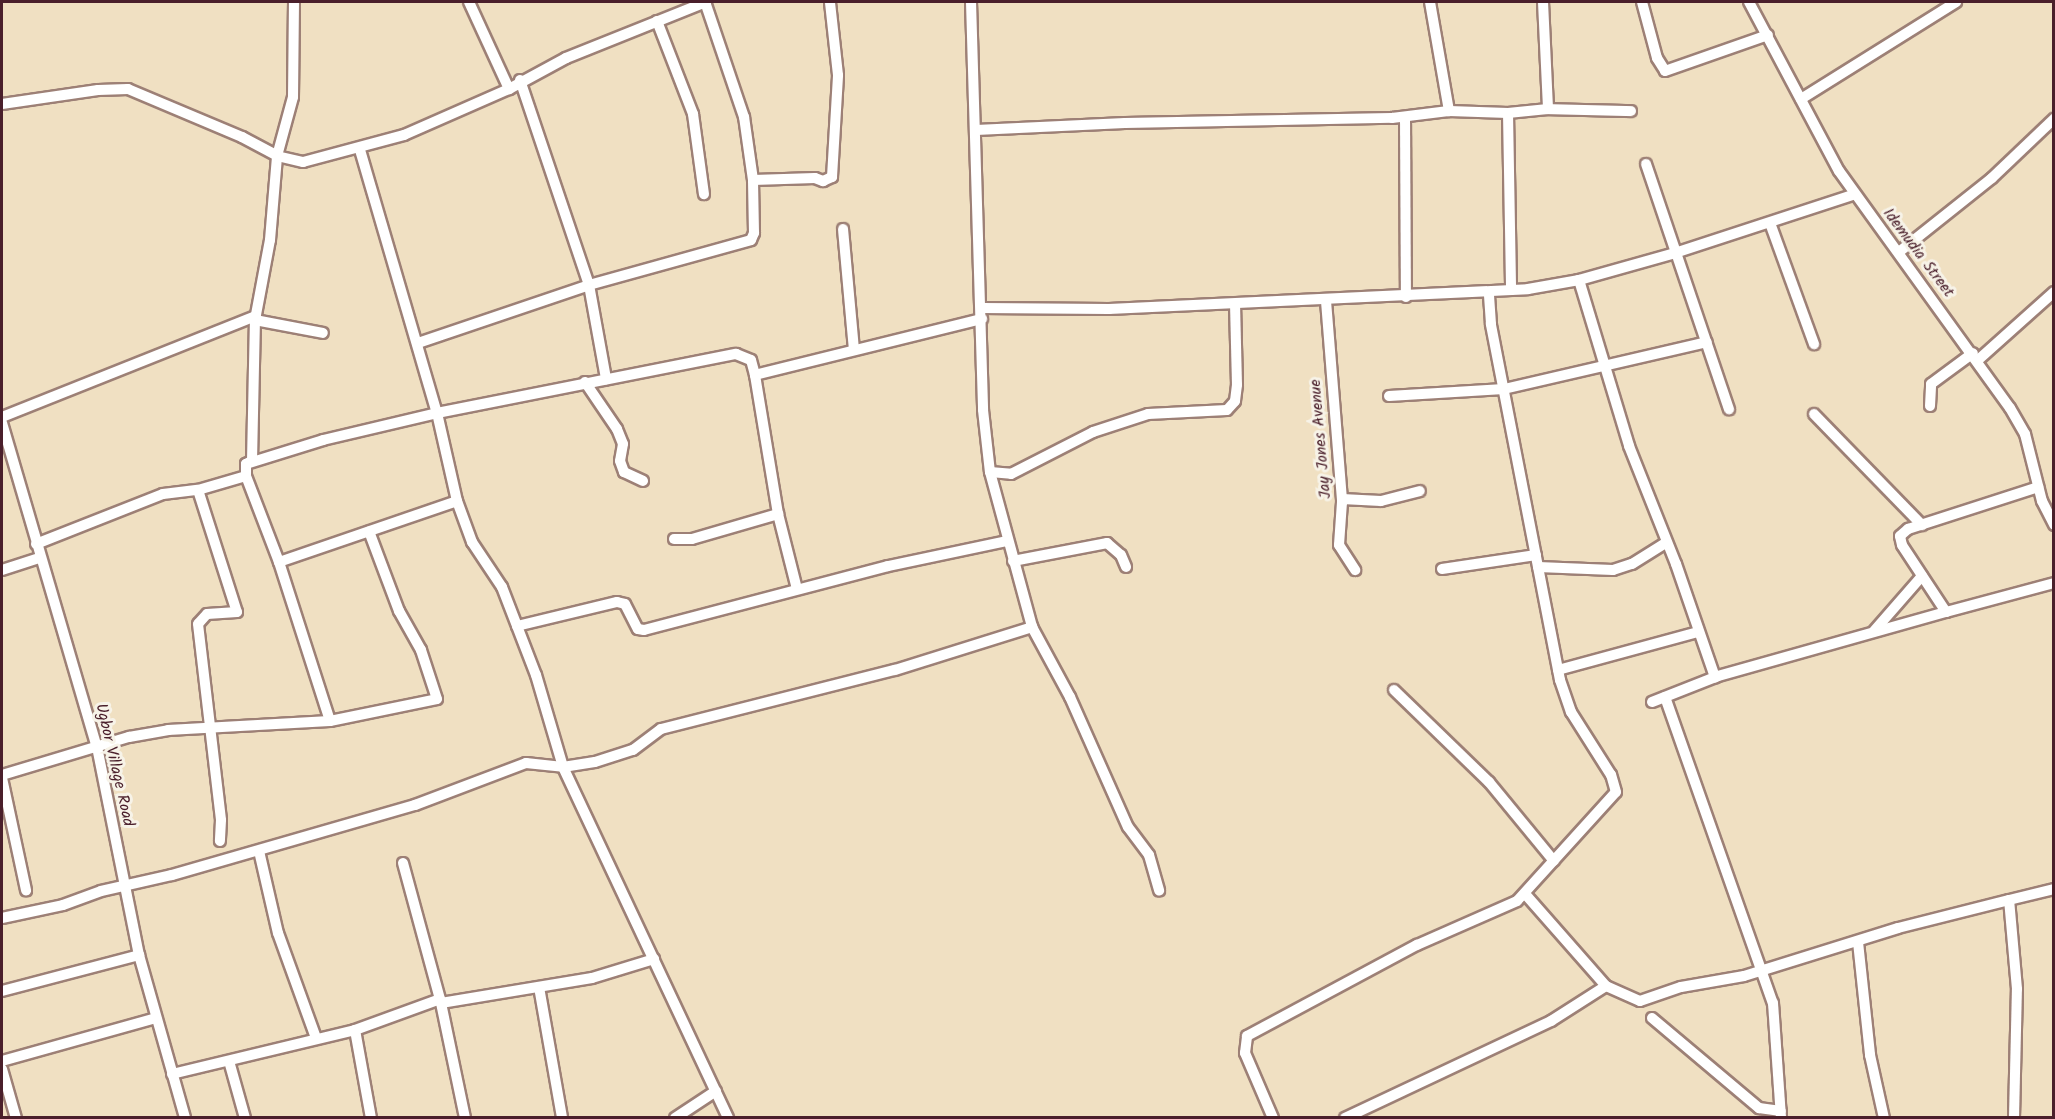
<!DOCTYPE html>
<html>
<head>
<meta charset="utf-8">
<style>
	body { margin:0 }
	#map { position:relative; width:2055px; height:1119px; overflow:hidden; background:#f0e0c2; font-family:Kalam,sans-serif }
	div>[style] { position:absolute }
	.roads { filter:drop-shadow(2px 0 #9d8076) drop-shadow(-2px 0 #9d8076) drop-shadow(0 2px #9d8076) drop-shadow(0 -2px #9d8076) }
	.minor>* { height:10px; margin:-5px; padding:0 5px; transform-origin:5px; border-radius:5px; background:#fff }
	span { translate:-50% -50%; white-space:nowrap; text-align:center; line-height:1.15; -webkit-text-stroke:6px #f7f3e8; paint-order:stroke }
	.street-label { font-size:16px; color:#4a1f2b }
	.frame { position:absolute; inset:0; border:3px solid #4a1f2b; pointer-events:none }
</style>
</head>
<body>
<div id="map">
	<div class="roads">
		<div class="minor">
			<i style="left:469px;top:2px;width:96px;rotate:65.3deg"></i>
			<i style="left:971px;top:2px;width:408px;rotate:88.3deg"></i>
			<i style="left:983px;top:410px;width:62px;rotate:83.6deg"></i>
			<i style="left:990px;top:472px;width:161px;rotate:74.8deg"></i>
			<i style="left:1032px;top:627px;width:80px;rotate:61.5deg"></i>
			<i style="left:1070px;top:697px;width:142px;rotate:66deg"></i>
			<i style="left:1128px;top:827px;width:35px;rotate:53deg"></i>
			<i style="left:1149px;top:855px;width:37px;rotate:74deg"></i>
			<i style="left:1430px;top:2px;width:111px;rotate:80.1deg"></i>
			<i style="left:1449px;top:111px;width:59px;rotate:1.9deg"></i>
			<i style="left:1508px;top:113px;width:177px;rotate:89deg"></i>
			<i style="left:1543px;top:2px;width:107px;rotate:87.3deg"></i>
			<i style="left:1642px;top:2px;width:58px;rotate:75deg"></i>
			<i style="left:1657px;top:58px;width:15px;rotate:58deg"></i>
			<i style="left:1665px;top:71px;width:109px;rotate:-19.3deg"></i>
			<i style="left:1749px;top:2px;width:191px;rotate:62deg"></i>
			<i style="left:1839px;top:171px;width:292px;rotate:54.2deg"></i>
			<i style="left:2010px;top:408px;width:30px;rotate:60deg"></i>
			<i style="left:2025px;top:434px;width:69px;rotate:75.8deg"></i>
			<i style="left:2042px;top:501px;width:27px;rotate:63deg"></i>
			<i style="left:657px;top:21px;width:100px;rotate:68.8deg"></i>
			<i style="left:693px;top:114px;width:81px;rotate:82.2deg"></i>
			<i style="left:520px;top:80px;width:216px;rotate:71.4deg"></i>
			<i style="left:589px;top:285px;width:96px;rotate:79.7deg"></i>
			<i style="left:1801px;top:99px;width:183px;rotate:-32deg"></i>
			<i style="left:2px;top:104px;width:97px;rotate:-8.3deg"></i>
			<i style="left:98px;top:90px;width:30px;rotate:-2deg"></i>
			<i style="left:128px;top:89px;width:124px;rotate:22.8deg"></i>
			<i style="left:242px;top:137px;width:40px;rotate:28deg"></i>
			<i style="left:277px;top:156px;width:27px;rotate:13deg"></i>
			<i style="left:303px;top:162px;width:105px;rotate:-15deg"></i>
			<i style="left:404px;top:135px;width:115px;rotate:-23.7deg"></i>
			<i style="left:509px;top:89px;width:65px;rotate:-28.5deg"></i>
			<i style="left:566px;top:58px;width:151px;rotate:-21.8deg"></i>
			<i style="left:1508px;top:113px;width:40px;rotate:-5.7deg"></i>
			<i style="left:1548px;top:109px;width:83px;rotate:1.4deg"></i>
			<i style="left:1405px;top:117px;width:180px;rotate:89.7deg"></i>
			<i style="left:976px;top:130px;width:149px;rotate:-2.7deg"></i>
			<i style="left:1125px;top:123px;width:267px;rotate:-1.1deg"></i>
			<i style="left:1392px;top:118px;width:57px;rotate:-7deg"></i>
			<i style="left:360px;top:150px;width:274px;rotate:73.7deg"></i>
			<i style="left:437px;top:413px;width:90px;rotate:77.2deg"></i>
			<i style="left:457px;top:501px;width:44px;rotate:69.9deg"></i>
			<i style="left:472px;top:542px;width:54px;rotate:56.3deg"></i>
			<i style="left:502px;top:587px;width:94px;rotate:68.9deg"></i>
			<i style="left:536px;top:675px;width:96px;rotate:73.6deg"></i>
			<i style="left:563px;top:767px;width:388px;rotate:64.8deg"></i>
			<i style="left:1646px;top:164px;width:259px;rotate:71.3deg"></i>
			<i style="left:753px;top:180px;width:62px;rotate:-1.8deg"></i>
			<i style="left:815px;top:178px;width:9px;rotate:21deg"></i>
			<i style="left:823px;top:181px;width:10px;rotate:-24deg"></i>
			<i style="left:832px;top:177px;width:102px;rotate:-86.6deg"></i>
			<i style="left:838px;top:75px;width:73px;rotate:-96.3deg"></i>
			<i style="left:1770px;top:223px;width:129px;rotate:70deg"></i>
			<i style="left:843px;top:229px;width:121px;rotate:84.8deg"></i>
			<i style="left:1899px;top:252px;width:119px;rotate:-38.5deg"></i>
			<i style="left:1992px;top:178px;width:86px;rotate:-43.6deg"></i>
			<i style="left:1579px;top:280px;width:173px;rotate:73.2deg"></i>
			<i style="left:1629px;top:446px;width:127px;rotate:68.3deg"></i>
			<i style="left:1676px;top:564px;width:120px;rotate:71deg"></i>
			<i style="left:1326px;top:301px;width:202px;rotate:85.4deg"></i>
			<i style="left:1342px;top:502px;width:43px;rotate:94deg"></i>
			<i style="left:1339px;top:545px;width:30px;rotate:57deg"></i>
			<i style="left:982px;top:308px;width:127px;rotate:0.5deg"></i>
			<i style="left:1109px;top:309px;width:419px;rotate:-2.7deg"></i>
			<i style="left:1528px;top:289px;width:52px;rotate:-10deg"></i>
			<i style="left:1579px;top:280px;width:100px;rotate:-15.7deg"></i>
			<i style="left:1675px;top:253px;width:189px;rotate:-18.1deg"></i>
			<i style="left:255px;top:320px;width:69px;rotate:10.8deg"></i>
			<i style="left:418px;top:343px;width:181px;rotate:-18.7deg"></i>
			<i style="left:589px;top:285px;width:168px;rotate:-15.5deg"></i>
			<i style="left:751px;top:240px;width:8px;rotate:-67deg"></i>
			<i style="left:754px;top:233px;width:53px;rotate:-91.1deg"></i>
			<i style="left:753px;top:180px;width:64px;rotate:-98.1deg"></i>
			<i style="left:744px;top:117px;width:121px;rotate:-108.7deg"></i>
			<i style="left:1978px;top:360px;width:102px;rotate:-41.8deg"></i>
			<i style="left:755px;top:375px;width:234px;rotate:-13.9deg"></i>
			<i style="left:585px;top:382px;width:57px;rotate:55.8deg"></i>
			<i style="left:617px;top:429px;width:16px;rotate:68deg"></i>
			<i style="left:623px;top:444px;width:17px;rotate:100deg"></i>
			<i style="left:620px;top:461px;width:12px;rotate:70deg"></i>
			<i style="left:624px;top:472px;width:21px;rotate:25deg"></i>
			<i style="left:1389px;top:396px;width:115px;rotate:-3.5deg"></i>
			<i style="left:1504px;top:389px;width:208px;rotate:-13deg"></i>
			<i style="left:1930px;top:406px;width:22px;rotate:-87deg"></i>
			<i style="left:1931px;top:384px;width:52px;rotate:-36.4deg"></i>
			<i style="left:1814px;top:414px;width:155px;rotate:45.8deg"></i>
			<i style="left:2px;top:417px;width:273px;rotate:-21.7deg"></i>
			<i style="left:2px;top:423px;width:338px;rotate:73.7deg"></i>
			<i style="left:97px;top:747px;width:212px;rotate:78.6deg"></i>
			<i style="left:139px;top:955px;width:169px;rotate:74.2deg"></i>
			<i style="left:246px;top:464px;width:81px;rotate:-17.3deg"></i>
			<i style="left:323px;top:440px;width:117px;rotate:-13.3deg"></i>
			<i style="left:437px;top:413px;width:305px;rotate:-11.2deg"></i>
			<i style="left:736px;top:354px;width:16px;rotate:22deg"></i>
			<i style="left:751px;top:360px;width:16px;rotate:75deg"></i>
			<i style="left:755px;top:375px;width:141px;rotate:80.6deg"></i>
			<i style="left:778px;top:514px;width:77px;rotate:75.8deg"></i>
			<i style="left:990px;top:472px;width:21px;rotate:5deg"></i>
			<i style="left:1011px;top:474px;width:92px;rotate:-27.1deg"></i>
			<i style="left:1093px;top:432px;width:58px;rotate:-18.1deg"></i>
			<i style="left:1148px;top:414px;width:79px;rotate:-2.9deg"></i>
			<i style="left:1227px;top:410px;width:12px;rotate:-48deg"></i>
			<i style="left:1235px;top:401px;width:16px;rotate:-83deg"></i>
			<i style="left:1237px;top:385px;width:80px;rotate:-91.4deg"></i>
			<i style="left:246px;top:476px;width:92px;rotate:69deg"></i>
			<i style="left:279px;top:562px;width:167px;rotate:72.2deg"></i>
			<i style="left:198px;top:490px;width:128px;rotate:72.3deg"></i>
			<i style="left:237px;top:612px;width:30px;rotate:176deg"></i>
			<i style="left:207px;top:614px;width:13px;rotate:132deg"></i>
			<i style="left:198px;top:624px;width:197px;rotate:83.3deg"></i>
			<i style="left:221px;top:820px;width:21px;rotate:93deg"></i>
			<i style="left:1342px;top:499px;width:39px;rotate:3deg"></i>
			<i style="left:1381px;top:501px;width:40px;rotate:-14.4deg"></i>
			<i style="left:674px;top:539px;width:18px"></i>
			<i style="left:692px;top:539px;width:90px;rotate:-16.2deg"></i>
			<i style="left:36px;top:544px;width:136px;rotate:-21.5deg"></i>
			<i style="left:163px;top:494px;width:35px;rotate:-7deg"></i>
			<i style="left:198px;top:490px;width:50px;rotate:-16.3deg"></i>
			<i style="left:246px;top:476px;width:12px;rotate:-90deg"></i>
			<i style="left:246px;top:464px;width:7px;rotate:-27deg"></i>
			<i style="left:252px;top:461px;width:141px;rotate:-88.8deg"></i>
			<i style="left:255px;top:320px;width:81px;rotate:-79.4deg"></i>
			<i style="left:270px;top:240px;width:84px;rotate:-85.2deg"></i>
			<i style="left:277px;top:156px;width:61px;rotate:-74.8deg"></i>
			<i style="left:293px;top:97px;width:95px;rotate:-89.4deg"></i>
			<i style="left:1013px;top:561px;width:96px;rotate:-10.8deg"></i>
			<i style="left:1107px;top:543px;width:18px;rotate:41deg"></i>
			<i style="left:1121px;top:555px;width:13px;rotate:67deg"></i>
			<i style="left:279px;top:562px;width:188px;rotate:-18.9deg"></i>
			<i style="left:1538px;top:567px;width:75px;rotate:2.3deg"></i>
			<i style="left:1613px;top:570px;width:20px;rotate:-18deg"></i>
			<i style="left:1632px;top:564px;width:41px;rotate:-32.2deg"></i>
			<i style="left:1442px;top:569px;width:95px;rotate:-8.5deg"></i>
			<i style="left:2px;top:570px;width:39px;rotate:-18deg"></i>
			<i style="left:1946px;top:612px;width:112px;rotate:-15deg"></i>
			<i style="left:517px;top:626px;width:103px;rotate:-13.5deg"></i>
			<i style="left:617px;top:602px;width:8px;rotate:14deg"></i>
			<i style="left:625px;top:604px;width:28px;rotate:63deg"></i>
			<i style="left:638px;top:629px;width:6px;rotate:9deg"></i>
			<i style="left:644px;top:630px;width:252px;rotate:-14.7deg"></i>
			<i style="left:888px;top:566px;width:122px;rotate:-11.9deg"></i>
			<i style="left:1874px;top:631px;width:73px;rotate:-48.9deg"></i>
			<i style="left:1558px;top:670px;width:145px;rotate:-15.2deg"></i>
			<i style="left:1394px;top:690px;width:132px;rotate:44.1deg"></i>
			<i style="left:1489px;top:782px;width:102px;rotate:50.6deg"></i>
			<i style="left:1665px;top:697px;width:324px;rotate:70.6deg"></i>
			<i style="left:1773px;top:1003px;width:115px;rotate:86deg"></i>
			<i style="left:1652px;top:702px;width:71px;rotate:-21.5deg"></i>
			<i style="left:1718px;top:676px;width:237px;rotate:-15.7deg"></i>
			<i style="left:1946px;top:612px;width:80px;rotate:-123.3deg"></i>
			<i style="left:1902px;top:545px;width:9px;rotate:-103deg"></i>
			<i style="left:1900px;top:536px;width:11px;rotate:-41deg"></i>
			<i style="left:1908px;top:529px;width:137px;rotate:-17.9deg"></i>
			<i style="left:2px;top:775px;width:133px;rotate:-16.7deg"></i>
			<i style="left:129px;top:737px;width:40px;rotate:-10deg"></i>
			<i style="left:168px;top:730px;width:162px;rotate:-3.2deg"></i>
			<i style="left:330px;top:721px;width:109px;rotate:-11.6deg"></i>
			<i style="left:437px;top:699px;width:52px;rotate:-108.1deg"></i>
			<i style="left:421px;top:650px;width:45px;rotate:-119.4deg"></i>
			<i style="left:399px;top:611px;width:85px;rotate:-110.6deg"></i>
			<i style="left:2px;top:778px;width:115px;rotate:77.9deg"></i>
			<i style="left:259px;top:851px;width:84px;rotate:77deg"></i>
			<i style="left:278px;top:933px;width:112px;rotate:70.1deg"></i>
			<i style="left:403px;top:863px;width:141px;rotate:74.8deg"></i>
			<i style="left:2px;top:918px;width:62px;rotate:-12deg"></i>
			<i style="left:63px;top:905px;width:40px;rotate:-20.2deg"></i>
			<i style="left:101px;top:891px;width:73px;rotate:-12.7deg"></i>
			<i style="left:172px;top:875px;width:253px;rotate:-16.1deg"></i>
			<i style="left:415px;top:805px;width:119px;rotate:-20.7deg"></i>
			<i style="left:526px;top:763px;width:37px;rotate:6deg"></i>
			<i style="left:563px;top:767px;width:32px;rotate:-9deg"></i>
			<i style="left:595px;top:762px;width:40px;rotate:-18deg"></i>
			<i style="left:633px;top:750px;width:35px;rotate:-37deg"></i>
			<i style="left:661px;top:729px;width:241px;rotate:-14.2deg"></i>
			<i style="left:895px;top:670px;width:144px;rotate:-17.4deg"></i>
			<i style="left:1858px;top:942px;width:114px;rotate:83.9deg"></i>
			<i style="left:1870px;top:1055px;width:65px;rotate:77.5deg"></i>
			<i style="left:1606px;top:986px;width:37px;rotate:24deg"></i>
			<i style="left:1640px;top:1001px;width:43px;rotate:-18.9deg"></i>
			<i style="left:1681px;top:987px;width:64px;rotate:-9.9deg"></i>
			<i style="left:1744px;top:976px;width:161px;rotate:-17.3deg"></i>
			<i style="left:1898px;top:928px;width:114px;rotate:-14.2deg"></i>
			<i style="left:539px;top:987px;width:133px;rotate:80deg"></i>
			<i style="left:2px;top:991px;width:142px;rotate:-14.7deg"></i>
			<i style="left:441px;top:1003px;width:117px;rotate:78.2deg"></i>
			<i style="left:1652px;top:1018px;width:140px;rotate:40.1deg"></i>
			<i style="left:1759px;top:1108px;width:22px;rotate:8deg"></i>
			<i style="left:355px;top:1030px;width:89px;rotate:79.7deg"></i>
			<i style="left:2px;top:1061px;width:160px;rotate:-15.6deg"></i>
			<i style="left:229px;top:1061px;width:59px;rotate:74.3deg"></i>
			<i style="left:2px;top:1069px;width:51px;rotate:74.1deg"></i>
			<i style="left:172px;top:1074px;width:188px;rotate:-13.5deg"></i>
			<i style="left:355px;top:1030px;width:90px;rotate:-20deg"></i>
			<i style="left:440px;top:999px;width:4px;rotate:76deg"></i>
			<i style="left:441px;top:1003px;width:153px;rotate:-9.4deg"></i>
			<i style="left:592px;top:978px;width:65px;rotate:-17deg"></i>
			<i style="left:675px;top:1118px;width:49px;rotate:-33.4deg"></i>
			<i style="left:1273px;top:1118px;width:71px;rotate:-113.3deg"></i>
			<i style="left:1245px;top:1053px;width:17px;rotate:-83deg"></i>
			<i style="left:1247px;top:1036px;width:193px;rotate:-28.2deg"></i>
			<i style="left:1417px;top:945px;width:109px;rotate:-23.7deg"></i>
			<i style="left:1517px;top:901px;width:147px;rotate:-47.8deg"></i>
			<i style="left:1616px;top:792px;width:18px;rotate:-106deg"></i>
			<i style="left:1611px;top:775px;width:75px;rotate:-122.4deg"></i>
			<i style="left:1571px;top:712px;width:34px;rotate:-109deg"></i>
			<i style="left:1560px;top:680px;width:363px;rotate:-101deg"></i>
			<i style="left:1491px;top:324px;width:32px;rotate:-94deg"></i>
			<i style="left:1345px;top:1118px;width:228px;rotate:-25.2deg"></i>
			<i style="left:1551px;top:1021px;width:65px;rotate:-32.5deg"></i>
			<i style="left:1606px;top:986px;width:121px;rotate:-131.3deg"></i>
			<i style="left:2014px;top:1118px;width:129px;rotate:-88.7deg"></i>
			<i style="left:2017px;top:989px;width:89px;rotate:-95.1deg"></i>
			<i style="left:2009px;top:900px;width:46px;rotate:-13.7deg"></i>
		</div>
	</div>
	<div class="street-label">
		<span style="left:1918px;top:253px;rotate:53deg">Idemudia Street</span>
		<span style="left:1321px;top:439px;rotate:-95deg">Jay Jones Avenue</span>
		<span style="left:114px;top:765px;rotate:77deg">Ugbor Village Road</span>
	</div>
	<div class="frame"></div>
</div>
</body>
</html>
